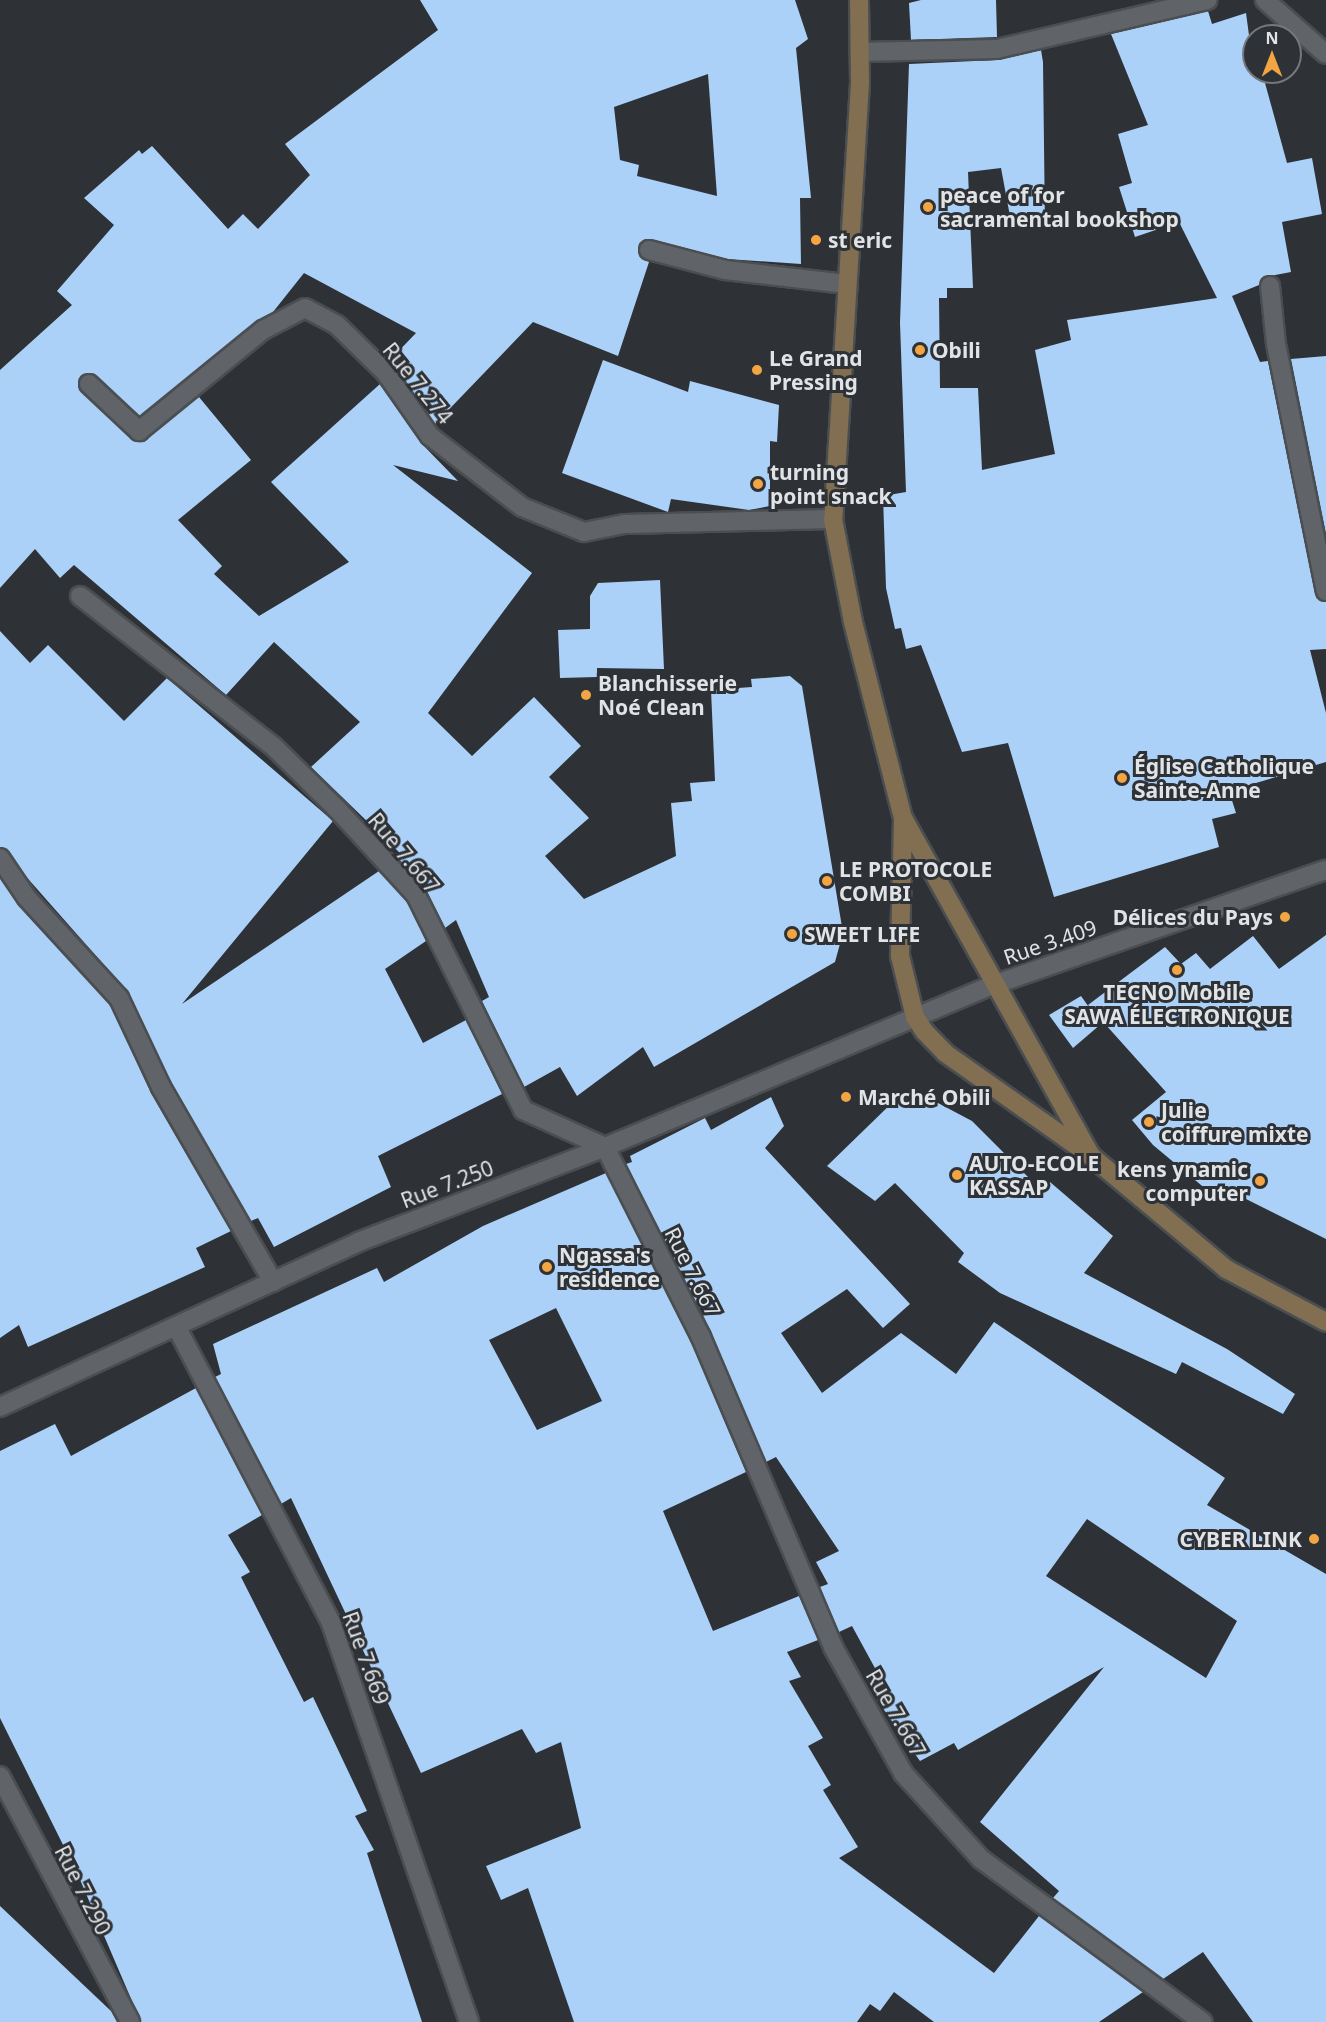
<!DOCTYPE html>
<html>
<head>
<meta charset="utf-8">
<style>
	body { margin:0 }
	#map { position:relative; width:1326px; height:2022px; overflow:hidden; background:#2e3236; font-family:"Noto Sans",sans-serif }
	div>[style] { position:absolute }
	.building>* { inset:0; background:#abd1f8 }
	.roads { filter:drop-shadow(2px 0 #4b4e51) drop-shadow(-2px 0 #4b4e51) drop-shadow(0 2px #4b4e51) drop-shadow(0 -2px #4b4e51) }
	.street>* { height:18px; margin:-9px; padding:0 9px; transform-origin:9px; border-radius:9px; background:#606469 }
	.secondary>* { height:18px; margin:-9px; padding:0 9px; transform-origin:9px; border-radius:9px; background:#826e50 }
	.dots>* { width:16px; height:16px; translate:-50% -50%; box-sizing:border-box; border:3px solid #2e3236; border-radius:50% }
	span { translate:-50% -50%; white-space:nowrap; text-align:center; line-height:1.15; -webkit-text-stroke:6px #2e3236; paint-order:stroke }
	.poi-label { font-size:21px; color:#e1e4e6; font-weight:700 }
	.left { translate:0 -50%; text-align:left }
	.right { translate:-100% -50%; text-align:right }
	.street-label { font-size:21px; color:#e1e4e6 }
	.north { position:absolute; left:1242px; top:24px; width:60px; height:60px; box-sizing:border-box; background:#2e3236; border:2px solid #76797c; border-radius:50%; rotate:0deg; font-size:16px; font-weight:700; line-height:24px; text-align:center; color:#e1e4e6 }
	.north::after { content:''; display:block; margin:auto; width:21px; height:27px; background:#f2a542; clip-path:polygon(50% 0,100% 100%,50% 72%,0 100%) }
</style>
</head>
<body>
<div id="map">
	<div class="building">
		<i style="clip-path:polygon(evenodd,420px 0,795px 0,808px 39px,796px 48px,811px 198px,800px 198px,801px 264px,727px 259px,645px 239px,638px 252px,649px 262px,618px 356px,533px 322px,435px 424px,389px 361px,416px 333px,304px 273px,273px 312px,140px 416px,92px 373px,81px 376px,78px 387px,136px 442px,199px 397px,251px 460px,178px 520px,222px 566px,214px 574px,259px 616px,349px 562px,271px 482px,380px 384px,421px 443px,458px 481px,393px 465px,532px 573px,428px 713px,472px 756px,534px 697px,581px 746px,549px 777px,589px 818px,545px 856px,584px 899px,676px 856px,671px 803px,692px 801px,690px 783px,715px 781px,711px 690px,752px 687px,751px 679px,790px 676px,802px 686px,843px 933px,835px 962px,654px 1067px,643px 1047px,577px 1096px,560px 1067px,524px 1087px,482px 1001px,489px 997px,456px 920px,445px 928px,426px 890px,397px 858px,402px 855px,311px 767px,360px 722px,274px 642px,226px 695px,74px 565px,60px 578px,35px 549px,0 588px,0 370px,72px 305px,57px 291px,114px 225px,84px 198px,139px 150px,142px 154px,152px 146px,228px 229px,243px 214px,258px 229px,310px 175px,285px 144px,438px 30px,420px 0,708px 74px,717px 196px,637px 176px,639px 165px,620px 160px,614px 107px,708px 74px)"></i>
		<i style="clip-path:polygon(921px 0,996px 0,997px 37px,911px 40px,909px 3px)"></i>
		<i style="clip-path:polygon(1208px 11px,1212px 24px,1246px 13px,1254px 72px,1262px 72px,1287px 163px,1312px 158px,1322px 214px,1282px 222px,1291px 272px,1264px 277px,1259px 285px,1232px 296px,1260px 362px,1268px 361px,1315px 593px,1326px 602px,1326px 649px,1310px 650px,1326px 713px,1326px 762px,1229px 791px,1236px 813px,1212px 819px,1219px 847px,1054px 897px,1008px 743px,962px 752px,921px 645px,906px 649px,901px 628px,895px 629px,886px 588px,883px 496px,906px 492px,900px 323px,909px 64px,997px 60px,1041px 50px,1043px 62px,1045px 227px,1012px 227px,1001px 168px,968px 172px,973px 288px,947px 288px,947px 298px,939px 298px,940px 388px,978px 388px,982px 470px,1055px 454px,1035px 350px,1071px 340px,1067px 320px,1217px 298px,1179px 222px,1135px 237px,1119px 187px,1132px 183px,1118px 134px,1148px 125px,1111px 34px)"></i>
		<i style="clip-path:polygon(1326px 356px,1326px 534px,1291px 359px)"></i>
		<i style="clip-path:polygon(603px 360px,688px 392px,690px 381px,779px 405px,777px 442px,770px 441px,770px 506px,749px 510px,671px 499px,668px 512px,562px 473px)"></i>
		<i style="clip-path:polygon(660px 580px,664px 669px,597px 668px,597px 677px,560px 678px,558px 630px,590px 629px,590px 596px,598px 583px)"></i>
		<i style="clip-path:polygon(0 631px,30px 663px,48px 645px,124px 721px,167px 678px,333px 821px,182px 1004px,379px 871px,407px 901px,426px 941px,385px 969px,423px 1043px,466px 1020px,502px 1094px,378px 1156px,391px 1187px,274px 1247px,258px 1218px,251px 1221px,171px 1082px,127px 991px,0 847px)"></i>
		<i style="clip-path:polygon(0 878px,110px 1004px,151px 1093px,231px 1231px,196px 1248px,205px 1267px,28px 1347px,19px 1325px,0 1338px)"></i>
		<i style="clip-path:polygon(1326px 935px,1326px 1239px,1228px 1190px,1219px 1200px,1153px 1145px,1132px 1120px,1166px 1092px,1088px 1005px,1165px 947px,1181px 964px,1196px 953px,1210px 969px,1253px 936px,1279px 969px)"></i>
		<i style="clip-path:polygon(1081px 996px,1101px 1024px,1073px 1048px,1049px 1015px)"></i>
		<i style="clip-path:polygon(921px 1094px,972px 1121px,1042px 1191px,1050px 1182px,1113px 1236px,1084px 1273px,1227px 1349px,1295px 1394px,1283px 1414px,1182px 1362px,1176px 1374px,1000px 1293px,958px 1262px,964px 1253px,895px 1183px,875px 1201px,827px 1166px,897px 1098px)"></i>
		<i style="clip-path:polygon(evenodd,771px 1097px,784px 1126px,765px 1148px,910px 1304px,883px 1328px,847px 1289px,781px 1333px,822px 1393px,901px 1333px,956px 1374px,994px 1322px,1225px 1478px,1207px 1505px,1326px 1574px,1326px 2022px,1253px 2022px,1203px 1952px,1163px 1979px,1053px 1898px,1059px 1891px,980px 1822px,1104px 1667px,958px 1750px,954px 1743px,920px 1761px,877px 1700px,888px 1692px,852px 1626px,839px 1632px,820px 1587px,828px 1584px,816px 1562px,839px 1551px,776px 1457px,766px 1462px,711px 1332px,626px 1164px,632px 1162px,630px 1156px,705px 1118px,711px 1130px,771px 1097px,1087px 1519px,1237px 1621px,1206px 1678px,1046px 1576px,1087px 1519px)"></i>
		<i style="clip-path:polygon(evenodd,606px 1173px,691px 1342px,746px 1472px,663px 1511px,713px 1631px,799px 1596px,818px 1640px,787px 1652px,801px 1677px,789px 1681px,823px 1738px,808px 1746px,831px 1785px,823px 1790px,858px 1847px,839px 1858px,994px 1973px,1039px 1916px,1143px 1992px,1099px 2022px,934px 2022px,894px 1992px,880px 2011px,870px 2004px,857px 2022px,574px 2022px,528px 1888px,501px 1900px,486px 1866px,581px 1828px,561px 1742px,536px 1753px,522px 1729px,421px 1773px,291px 1498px,281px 1504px,215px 1377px,221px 1374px,213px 1344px,377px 1268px,384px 1282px,483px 1226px,606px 1173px,556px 1308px,602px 1401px,537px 1430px,489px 1340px,556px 1308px)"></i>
		<i style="clip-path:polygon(196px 1388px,262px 1515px,228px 1535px,250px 1572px,241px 1577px,304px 1702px,313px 1697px,367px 1811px,355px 1816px,374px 1850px,367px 1853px,422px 2022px,141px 2022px,78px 1875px,0 1718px,0 1451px,55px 1424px,71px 1456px)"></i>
		<i style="clip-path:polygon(0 1906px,111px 2011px,117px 2022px,0 2022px)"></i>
	</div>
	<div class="roads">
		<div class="street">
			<i style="left:1265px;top:0;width:81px;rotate:41.5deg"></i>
			<i style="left:860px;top:52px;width:137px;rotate:-1.3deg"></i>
			<i style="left:997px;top:49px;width:216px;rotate:-13.1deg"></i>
			<i style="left:649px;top:250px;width:79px;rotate:14.7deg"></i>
			<i style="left:725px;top:270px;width:122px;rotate:6.6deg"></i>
			<i style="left:1270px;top:286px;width:58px;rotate:84.1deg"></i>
			<i style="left:1276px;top:344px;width:252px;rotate:78.6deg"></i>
			<i style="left:89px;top:384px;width:69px;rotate:43.2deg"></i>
			<i style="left:139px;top:431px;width:160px;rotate:-39.2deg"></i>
			<i style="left:263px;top:330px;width:47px;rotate:-27.6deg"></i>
			<i style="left:305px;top:308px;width:36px;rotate:28deg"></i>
			<i style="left:337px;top:325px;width:69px;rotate:44.4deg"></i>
			<i style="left:386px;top:373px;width:77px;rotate:55.1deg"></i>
			<i style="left:430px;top:436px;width:116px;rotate:37.7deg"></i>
			<i style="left:522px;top:507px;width:67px;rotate:22deg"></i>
			<i style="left:584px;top:532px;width:41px;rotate:-11.3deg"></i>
			<i style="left:624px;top:524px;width:209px;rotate:-1.4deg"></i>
			<i style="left:80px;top:596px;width:244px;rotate:37.9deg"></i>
			<i style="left:273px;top:746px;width:90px;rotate:44.5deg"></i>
			<i style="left:337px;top:809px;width:117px;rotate:47.4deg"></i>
			<i style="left:416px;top:895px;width:240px;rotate:63.5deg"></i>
			<i style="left:523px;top:1110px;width:90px;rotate:24.3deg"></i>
			<i style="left:605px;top:1147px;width:213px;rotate:63.2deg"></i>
			<i style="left:701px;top:1337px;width:337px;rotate:66.9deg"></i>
			<i style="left:833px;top:1647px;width:144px;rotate:60.9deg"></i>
			<i style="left:903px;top:1773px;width:116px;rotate:47.8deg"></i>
			<i style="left:981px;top:1859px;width:275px;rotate:36.3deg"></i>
			<i style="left:0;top:858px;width:48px;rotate:56deg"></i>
			<i style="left:27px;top:898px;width:136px;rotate:47.4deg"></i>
			<i style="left:119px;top:998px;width:98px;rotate:64.7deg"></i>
			<i style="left:161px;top:1087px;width:225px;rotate:60.1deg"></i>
			<i style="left:177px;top:1328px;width:333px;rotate:62.4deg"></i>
			<i style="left:331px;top:1623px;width:422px;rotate:70.9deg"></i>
			<i style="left:0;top:1407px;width:394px;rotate:-24.7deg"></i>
			<i style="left:358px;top:1242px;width:265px;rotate:-21deg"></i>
			<i style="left:605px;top:1147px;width:420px;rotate:-22.7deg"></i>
			<i style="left:993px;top:985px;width:352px;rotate:-19.1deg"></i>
			<i style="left:0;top:1776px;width:278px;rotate:62.1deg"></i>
		</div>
		<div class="secondary">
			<i style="left:859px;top:0;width:83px;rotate:89.3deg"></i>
			<i style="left:860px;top:83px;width:437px;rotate:93.5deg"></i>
			<i style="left:833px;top:519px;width:105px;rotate:79deg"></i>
			<i style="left:853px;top:622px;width:202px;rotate:75.7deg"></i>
			<i style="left:903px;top:818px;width:387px;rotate:60.9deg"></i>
			<i style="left:903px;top:819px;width:137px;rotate:91.3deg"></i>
			<i style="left:900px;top:956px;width:63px;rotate:76.2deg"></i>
			<i style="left:915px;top:1017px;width:17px;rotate:57deg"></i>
			<i style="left:924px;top:1031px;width:30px;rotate:46deg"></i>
			<i style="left:945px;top:1053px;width:179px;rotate:35.2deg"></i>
			<i style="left:1091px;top:1156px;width:176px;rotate:39.9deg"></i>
			<i style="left:1226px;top:1269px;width:113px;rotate:27.9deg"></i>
		</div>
	</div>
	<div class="dots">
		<i style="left:928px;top:207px;background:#f2a542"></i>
		<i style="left:816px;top:240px;background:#f2a542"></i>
		<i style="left:920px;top:350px;background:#f2a542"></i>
		<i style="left:757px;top:370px;background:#f2a542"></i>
		<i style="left:758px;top:484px;background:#f2a542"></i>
		<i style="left:586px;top:695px;background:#f2a542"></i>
		<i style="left:1122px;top:778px;background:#f2a542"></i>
		<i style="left:827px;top:881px;background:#f2a542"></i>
		<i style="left:1285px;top:917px;background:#f2a542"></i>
		<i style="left:792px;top:934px;background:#f2a542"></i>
		<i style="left:1177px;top:970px;background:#f2a542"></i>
		<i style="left:846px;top:1097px;background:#f2a542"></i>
		<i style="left:1149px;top:1122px;background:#f2a542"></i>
		<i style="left:957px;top:1175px;background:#f2a542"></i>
		<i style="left:1260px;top:1181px;background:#f2a542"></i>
		<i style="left:547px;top:1267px;background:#f2a542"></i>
		<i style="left:1314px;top:1539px;background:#f2a542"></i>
	</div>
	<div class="poi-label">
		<span class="left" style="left:940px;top:207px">peace of for<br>sacramental bookshop</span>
		<span class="left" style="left:828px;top:240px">st eric</span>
		<span class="left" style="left:932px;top:350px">Obili</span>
		<span class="left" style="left:769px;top:370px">Le Grand<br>Pressing</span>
		<span class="left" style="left:770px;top:484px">turning<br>point snack</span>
		<span class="left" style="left:598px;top:695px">Blanchisserie<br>Noé Clean</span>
		<span class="left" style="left:1134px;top:778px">Église Catholique<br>Sainte-Anne</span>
		<span class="left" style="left:839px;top:881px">LE PROTOCOLE<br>COMBI</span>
		<span class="right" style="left:1273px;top:917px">Délices du Pays</span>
		<span class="left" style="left:804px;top:934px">SWEET LIFE</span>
		<span style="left:1177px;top:1004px">TECNO Mobile<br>SAWA ÉLECTRONIQUE</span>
		<span class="left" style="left:858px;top:1097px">Marché Obili</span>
		<span class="left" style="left:1161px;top:1122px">Julie<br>coiffure mixte</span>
		<span class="left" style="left:969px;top:1175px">AUTO-ECOLE<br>KASSAP</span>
		<span class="right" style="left:1248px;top:1181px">kens ynamic<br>computer</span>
		<span class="left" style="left:559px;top:1267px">Ngassa's<br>residence</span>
		<span class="right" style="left:1302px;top:1539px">CYBER LINK</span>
	</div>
	<div class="street-label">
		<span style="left:418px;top:383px;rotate:51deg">Rue 7.274</span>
		<span style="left:404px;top:853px;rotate:50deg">Rue 7.667</span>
		<span style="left:1050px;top:942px;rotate:-19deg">Rue 3.409</span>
		<span style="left:447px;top:1184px;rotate:-21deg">Rue 7.250</span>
		<span style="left:693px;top:1272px;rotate:63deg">Rue 7.667</span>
		<span style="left:366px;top:1658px;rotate:70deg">Rue 7.669</span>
		<span style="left:896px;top:1713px;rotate:60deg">Rue 7.667</span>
		<span style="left:83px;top:1890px;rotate:63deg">Rue 7.290</span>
	</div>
	<div class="north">N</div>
</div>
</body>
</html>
